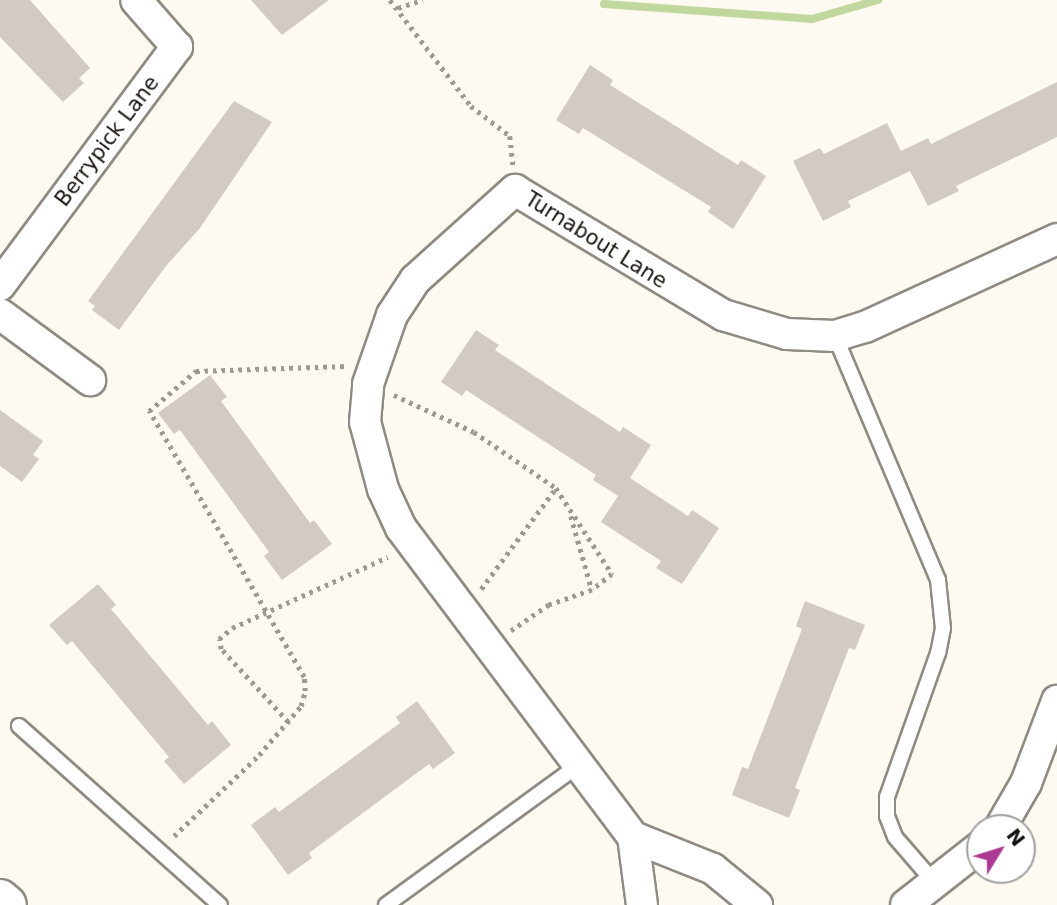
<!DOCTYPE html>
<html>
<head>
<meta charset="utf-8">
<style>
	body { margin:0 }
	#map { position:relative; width:1057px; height:905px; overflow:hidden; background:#fef9f1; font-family:"DejaVu Sans",sans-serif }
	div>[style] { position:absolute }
	.stream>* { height:8px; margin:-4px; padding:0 4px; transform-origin:4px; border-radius:4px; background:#c0d79d }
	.building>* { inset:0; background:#d2cbc4 }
	.path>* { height:4.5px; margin-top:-2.25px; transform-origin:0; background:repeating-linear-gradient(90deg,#9d9a94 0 3.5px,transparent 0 8.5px) }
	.roads { filter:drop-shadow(2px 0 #8f8b83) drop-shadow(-2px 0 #8f8b83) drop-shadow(0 2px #8f8b83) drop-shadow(0 -2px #8f8b83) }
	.lane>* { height:14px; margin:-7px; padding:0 7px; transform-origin:7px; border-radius:7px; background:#fff }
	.street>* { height:30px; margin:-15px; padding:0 15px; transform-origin:15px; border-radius:15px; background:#fff }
	.secondary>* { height:38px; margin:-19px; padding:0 19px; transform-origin:19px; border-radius:19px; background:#fff }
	span { translate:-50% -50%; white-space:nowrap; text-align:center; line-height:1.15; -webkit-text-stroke:7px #fff; paint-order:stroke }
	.street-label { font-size:21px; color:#161512 }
	.north { position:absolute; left:966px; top:814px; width:70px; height:70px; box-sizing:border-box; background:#fff; border:2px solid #a2a1a0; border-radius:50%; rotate:52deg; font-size:19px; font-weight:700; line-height:28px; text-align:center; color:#161512 }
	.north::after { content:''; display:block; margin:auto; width:24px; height:32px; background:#ad3993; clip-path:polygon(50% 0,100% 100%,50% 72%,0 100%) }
</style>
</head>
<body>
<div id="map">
	<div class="stream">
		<i style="left:604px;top:4px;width:209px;rotate:4.1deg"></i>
		<i style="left:812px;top:19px;width:69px;rotate:-16.1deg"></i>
	</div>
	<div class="building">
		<i style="clip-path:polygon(0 0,30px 0,90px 68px,79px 78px,84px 83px,63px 102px,0 37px)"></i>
		<i style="clip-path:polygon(251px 0,329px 0,282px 35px)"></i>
		<i style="clip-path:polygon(590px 65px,613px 80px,610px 85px,738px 165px,741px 160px,766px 176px,733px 229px,708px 212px,711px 207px,583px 128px,579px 134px,556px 120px)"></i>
		<i style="clip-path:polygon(1057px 82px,1057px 137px,956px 186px,959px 191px,928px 206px,910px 171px,848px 201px,851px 207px,823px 221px,793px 161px,820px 148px,824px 154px,887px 123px,901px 151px,928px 138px,931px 144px)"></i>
		<i style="clip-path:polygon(234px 101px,272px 122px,200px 228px,166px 266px,119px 330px,92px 310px,95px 306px,88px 301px)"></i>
		<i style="clip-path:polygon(476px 330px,499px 345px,495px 350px,557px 391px,620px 432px,623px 427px,651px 445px,630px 478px,688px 516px,692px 510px,719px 528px,682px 584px,656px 568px,661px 561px,601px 522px,618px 496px,593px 480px,596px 475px,466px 390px,462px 396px,441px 382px)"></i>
		<i style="clip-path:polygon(210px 375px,227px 397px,221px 401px,310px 523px,314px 520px,332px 544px,282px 580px,264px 556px,269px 552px,180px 430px,174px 434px,158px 413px)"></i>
		<i style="clip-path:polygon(0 410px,43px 441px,33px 455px,39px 459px,22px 482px,0 466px)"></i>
		<i style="clip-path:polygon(98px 584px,116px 605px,111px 609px,208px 725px,212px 721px,231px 745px,184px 784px,164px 761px,169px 757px,72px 641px,67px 645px,49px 625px)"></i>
		<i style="clip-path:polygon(805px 601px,865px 625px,855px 650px,849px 648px,795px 788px,800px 790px,789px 818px,732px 795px,742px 767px,748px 769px,802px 629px,796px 626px)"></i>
		<i style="clip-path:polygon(417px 701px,455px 753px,433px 769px,429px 764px,309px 853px,312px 858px,288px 875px,251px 825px,275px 807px,279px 812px,400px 723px,396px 717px)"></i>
	</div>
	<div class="path">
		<i style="left:390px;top:0;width:133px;rotate:52.6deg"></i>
		<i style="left:471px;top:106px;width:49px;rotate:37.6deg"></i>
		<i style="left:510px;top:136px;width:29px;rotate:84deg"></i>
		<i style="left:398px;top:8px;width:26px;rotate:-18deg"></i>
		<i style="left:394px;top:395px;width:88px;rotate:24.8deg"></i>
		<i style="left:474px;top:432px;width:99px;rotate:34.3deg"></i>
		<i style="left:556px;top:488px;width:103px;rotate:56.9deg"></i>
		<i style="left:612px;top:574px;width:26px;rotate:141deg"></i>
		<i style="left:592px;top:590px;width:46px;rotate:160.8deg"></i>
		<i style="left:549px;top:605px;width:46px;rotate:145.6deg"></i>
		<i style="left:571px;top:516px;width:77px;rotate:74.2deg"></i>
		<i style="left:481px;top:589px;width:126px;rotate:-53.4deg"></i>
		<i style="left:288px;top:722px;width:99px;rotate:-132.5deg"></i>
		<i style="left:221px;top:649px;width:10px;rotate:-101deg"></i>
		<i style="left:219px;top:639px;width:17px;rotate:-40deg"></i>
		<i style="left:232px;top:628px;width:171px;rotate:-24.5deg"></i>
		<i style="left:174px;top:836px;width:117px;rotate:-43.6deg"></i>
		<i style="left:259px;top:755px;width:65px;rotate:-49.4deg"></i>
		<i style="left:301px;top:706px;width:16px;rotate:-75deg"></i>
		<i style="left:305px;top:691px;width:14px;rotate:-94deg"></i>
		<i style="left:304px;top:677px;width:308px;rotate:-120.2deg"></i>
		<i style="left:149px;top:411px;width:62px;rotate:-40.4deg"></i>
		<i style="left:196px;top:371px;width:151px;rotate:-1.9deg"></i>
	</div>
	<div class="roads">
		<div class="lane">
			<i style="left:835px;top:336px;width:265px;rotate:67.1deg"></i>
			<i style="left:938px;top:580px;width:48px;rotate:84.1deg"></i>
			<i style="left:943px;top:628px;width:25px;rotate:101deg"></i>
			<i style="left:938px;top:653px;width:153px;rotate:109.5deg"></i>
			<i style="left:887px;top:797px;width:19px;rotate:90deg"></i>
			<i style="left:887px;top:816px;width:22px;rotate:69deg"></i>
			<i style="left:895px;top:837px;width:60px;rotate:49.1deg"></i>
			<i style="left:19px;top:726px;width:269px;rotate:41.7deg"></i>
			<i style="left:386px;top:905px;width:238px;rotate:-36deg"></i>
		</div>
		<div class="street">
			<i style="left:0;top:285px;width:297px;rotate:-53.4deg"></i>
			<i style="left:177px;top:47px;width:62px;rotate:-131.1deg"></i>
			<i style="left:0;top:314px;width:112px;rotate:36.3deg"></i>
			<i style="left:1000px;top:828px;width:52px;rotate:-60deg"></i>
			<i style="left:1026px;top:783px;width:88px;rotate:-69.3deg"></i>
			<i style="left:633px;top:837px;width:86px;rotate:21.8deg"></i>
			<i style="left:713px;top:869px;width:57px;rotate:39.3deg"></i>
			<i style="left:642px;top:905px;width:69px;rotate:-97.5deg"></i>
			<i style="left:633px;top:837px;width:386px;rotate:-126.9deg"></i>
			<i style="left:401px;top:528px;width:43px;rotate:-114.8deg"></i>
			<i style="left:383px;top:489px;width:69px;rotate:-105deg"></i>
			<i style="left:365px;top:422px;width:38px;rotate:-85deg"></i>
			<i style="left:368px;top:384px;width:73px;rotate:-70.8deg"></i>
			<i style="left:392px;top:315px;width:42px;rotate:-56.7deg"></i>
			<i style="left:415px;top:280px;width:135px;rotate:-42deg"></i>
			<i style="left:515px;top:190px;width:243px;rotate:31deg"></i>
			<i style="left:723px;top:315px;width:67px;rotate:16.5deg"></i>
			<i style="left:787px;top:334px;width:48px;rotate:2.4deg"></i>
			<i style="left:835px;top:336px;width:31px;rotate:-17deg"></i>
			<i style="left:865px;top:327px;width:211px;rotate:-24.6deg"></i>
			<i style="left:906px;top:905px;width:94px;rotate:-38.1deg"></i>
		</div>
		<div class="secondary">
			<i style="left:0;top:899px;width:9px;rotate:41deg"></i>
		</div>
	</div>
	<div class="street-label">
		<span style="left:107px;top:141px;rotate:-53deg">Berrypick Lane</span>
		<span style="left:596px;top:240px;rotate:32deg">Turnabout Lane</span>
	</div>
	<div class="north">N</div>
</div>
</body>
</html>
